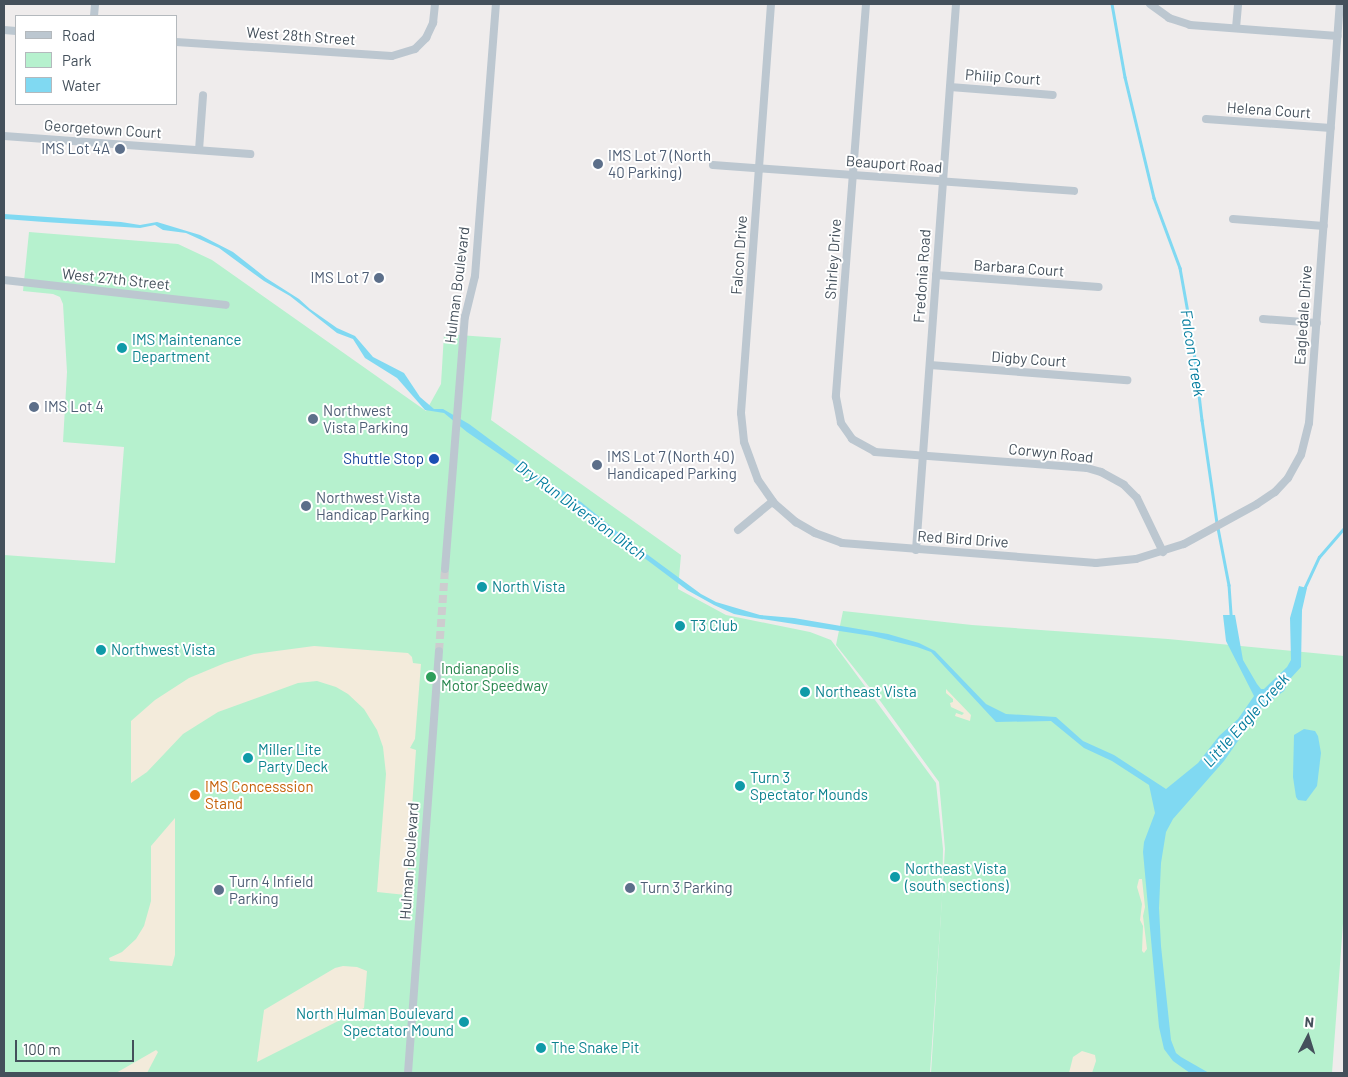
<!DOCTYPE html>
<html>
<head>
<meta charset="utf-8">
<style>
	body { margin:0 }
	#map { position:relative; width:1348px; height:1077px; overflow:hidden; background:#efecec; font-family:Barlow,sans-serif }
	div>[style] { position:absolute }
	.green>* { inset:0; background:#b6f1ce }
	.sand>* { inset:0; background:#f3ebdb }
	.water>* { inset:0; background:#80d9f2 }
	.stream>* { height:2.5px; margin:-1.25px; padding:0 1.25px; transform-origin:1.25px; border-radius:1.25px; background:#80d9f2 }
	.street-tunnel>* { height:8px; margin-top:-4px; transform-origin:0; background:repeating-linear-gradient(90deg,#cdcdcf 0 8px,transparent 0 12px) }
	.street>* { height:8px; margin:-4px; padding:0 4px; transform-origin:4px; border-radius:4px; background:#bcc7d0 }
	.dots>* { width:14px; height:14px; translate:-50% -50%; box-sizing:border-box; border:2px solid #fff; border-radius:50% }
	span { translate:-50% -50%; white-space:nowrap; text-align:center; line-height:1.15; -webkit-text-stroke:4px #fff; paint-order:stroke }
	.street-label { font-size:15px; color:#44505b }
	.service-label { font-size:15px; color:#4e5e75 }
	.right { translate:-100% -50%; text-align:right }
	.left { translate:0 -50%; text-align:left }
	.culture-label { font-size:15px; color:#0d838f }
	.transit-label { font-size:15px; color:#164399 }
	.leisure-label { font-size:15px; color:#27864d }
	.food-label { font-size:15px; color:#c56008 }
	.water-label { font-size:16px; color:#047d9f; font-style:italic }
	.frame { position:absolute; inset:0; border:5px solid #44505b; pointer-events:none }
	.legend { position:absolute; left:15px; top:15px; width:162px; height:90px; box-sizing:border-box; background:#fff; border:1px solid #b4b9bd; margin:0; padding:6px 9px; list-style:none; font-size:15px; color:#44505b }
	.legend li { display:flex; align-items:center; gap:10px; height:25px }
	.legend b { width:25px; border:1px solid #b4b9bd }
	.north { position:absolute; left:1283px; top:1012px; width:50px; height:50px; -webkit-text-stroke:4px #fff; paint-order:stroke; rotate:5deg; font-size:14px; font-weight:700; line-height:20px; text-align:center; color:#44505b }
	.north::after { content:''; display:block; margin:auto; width:18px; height:22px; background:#44505b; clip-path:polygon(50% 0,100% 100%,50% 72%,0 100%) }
	.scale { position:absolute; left:15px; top:1040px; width:119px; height:22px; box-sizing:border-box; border:2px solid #44505b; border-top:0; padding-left:6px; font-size:15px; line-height:18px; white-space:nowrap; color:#44505b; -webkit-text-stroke:4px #fff; paint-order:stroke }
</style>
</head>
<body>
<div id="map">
	<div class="green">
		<i style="clip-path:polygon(29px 232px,178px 244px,212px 260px,426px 411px,441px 384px,444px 334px,501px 338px,491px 420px,681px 555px,678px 589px,726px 615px,810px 632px,831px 640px,936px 783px,943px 849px,942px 900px,930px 1073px,4px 1073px,4px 555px,115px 563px,124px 447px,63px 442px,67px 372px,63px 304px,60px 297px,53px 294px,23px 291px)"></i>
		<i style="clip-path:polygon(843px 611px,972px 625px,1168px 639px,1344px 656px,1344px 910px,1332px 1073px,931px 1073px,945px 849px,939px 782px,881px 702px,836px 645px)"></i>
	</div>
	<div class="sand">
		<i style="clip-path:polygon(314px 646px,408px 653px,412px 657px,413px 663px,421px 664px,415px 739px,410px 748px,416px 750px,406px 895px,377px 892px,386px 774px,383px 747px,377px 730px,364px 709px,348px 694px,336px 687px,317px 681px,298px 683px,218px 712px,183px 734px,147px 772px,131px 783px,131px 721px,155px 700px,189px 678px,225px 663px,254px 654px)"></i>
		<i style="clip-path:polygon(946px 689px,971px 715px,970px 721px,955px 716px,956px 713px,962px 715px,964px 713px,951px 707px,950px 703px,953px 702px,953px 699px,946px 693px)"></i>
		<i style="clip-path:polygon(175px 818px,175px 955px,172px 966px,110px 961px,109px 958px,122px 952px,136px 939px,144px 926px,151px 901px,151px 846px)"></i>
		<i style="clip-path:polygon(1139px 879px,1142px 879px,1145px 907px,1143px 916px,1147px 949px,1144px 953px,1142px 951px,1143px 926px,1140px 920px,1142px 904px,1137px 887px)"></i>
		<i style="clip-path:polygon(343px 966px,357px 967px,367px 971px,364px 1008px,257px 1062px,264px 1010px,335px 968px)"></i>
		<i style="clip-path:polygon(156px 1050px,158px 1052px,147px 1073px,116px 1073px)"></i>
		<i style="clip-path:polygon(1082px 1051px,1095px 1055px,1096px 1061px,1092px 1073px,1069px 1073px,1073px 1057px)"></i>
	</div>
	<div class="water">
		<i style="clip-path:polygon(4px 214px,121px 222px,140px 225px,157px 222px,200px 235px,233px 252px,266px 278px,299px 299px,310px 309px,337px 328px,355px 336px,373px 357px,404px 373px,420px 397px,434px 409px,443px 409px,469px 424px,539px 476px,581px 502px,625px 538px,701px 594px,716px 602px,760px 615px,794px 618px,888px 634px,919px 643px,935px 651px,986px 704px,1006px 714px,1056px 717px,1083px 741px,1114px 755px,1166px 789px,1198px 763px,1219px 736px,1238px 719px,1254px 696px,1226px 641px,1223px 615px,1235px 615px,1243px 660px,1257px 684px,1261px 689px,1264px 689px,1287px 667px,1291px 660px,1290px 618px,1299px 586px,1307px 588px,1302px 610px,1301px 667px,1290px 679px,1284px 691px,1261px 708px,1224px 761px,1173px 819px,1166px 832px,1161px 863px,1159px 908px,1161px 946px,1171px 1040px,1176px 1053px,1181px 1057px,1209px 1073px,1190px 1073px,1173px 1061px,1164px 1049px,1159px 1027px,1143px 852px,1144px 842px,1155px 813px,1149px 785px,1112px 761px,1084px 748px,1051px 721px,996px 722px,931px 652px,917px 647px,872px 636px,755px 618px,734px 614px,714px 605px,687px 590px,579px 509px,467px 432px,444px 413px,425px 410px,397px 378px,365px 358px,353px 339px,337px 333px,290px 296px,264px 281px,219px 248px,186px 233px,163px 230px,155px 225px,140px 228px,44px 222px,4px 219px)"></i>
		<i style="clip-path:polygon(1304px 729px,1315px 731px,1318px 736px,1321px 753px,1317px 786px,1306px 801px,1298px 800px,1296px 797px,1293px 777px,1294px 735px)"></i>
	</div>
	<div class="stream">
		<i style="left:1112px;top:4px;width:74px;rotate:79.9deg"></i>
		<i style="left:1125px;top:77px;width:124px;rotate:76.5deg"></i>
		<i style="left:1154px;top:198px;width:75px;rotate:69.6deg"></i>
		<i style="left:1180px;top:268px;width:68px;rotate:79.8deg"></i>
		<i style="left:1192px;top:335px;width:86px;rotate:83.3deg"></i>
		<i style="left:1202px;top:420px;width:104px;rotate:81.7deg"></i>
		<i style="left:1218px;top:528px;width:58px;rotate:79.1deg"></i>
		<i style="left:1229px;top:585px;width:32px;rotate:86deg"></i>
		<i style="left:1304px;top:589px;width:35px;rotate:-65deg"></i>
		<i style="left:1319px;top:557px;width:38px;rotate:-49deg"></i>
	</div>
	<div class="street-tunnel">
		<i style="left:439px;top:651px;width:82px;rotate:-85.8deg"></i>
	</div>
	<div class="street">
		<i style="left:771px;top:4px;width:410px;rotate:94.2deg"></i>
		<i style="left:741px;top:413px;width:29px;rotate:84deg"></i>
		<i style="left:744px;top:442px;width:40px;rotate:69.8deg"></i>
		<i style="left:758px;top:480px;width:29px;rotate:55deg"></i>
		<i style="left:775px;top:504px;width:28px;rotate:41deg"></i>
		<i style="left:796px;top:522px;width:22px;rotate:30deg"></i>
		<i style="left:815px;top:533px;width:29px;rotate:20deg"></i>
		<i style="left:842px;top:543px;width:255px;rotate:4.5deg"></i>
		<i style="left:1096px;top:563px;width:40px;rotate:-5.7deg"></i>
		<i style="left:1136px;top:559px;width:50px;rotate:-17.4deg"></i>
		<i style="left:1184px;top:544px;width:83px;rotate:-28.7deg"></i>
		<i style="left:1257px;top:504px;width:22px;rotate:-34deg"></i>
		<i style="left:1275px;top:492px;width:19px;rotate:-47deg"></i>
		<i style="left:1288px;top:478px;width:26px;rotate:-61deg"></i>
		<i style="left:1301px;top:455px;width:33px;rotate:-76deg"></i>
		<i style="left:1309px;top:423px;width:420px;rotate:-85.8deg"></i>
		<i style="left:866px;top:4px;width:394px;rotate:94.4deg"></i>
		<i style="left:836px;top:397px;width:26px;rotate:79deg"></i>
		<i style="left:841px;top:423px;width:19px;rotate:55deg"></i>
		<i style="left:852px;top:439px;width:26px;rotate:29deg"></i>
		<i style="left:875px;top:452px;width:213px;rotate:4.3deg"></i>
		<i style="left:1087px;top:468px;width:15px;rotate:16deg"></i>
		<i style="left:1101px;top:472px;width:26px;rotate:29deg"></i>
		<i style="left:1124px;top:485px;width:18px;rotate:45deg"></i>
		<i style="left:1137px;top:498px;width:60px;rotate:64.3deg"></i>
		<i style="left:1150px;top:4px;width:24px;rotate:36deg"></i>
		<i style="left:1169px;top:18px;width:22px;rotate:18deg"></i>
		<i style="left:1190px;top:25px;width:148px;rotate:4.3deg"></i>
		<i style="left:94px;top:16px;width:12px;rotate:-85deg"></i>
		<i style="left:1236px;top:28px;width:24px;rotate:-85deg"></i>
		<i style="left:4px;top:30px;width:12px;rotate:5deg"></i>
		<i style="left:176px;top:42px;width:216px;rotate:3.7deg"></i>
		<i style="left:392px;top:56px;width:24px;rotate:-17deg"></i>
		<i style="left:415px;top:49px;width:16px;rotate:-45deg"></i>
		<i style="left:426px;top:38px;width:17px;rotate:-65deg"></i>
		<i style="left:433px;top:23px;width:19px;rotate:-84deg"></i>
		<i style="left:950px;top:87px;width:103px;rotate:4.4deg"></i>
		<i style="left:1206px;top:119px;width:125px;rotate:4.1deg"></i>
		<i style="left:4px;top:136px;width:247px;rotate:4.2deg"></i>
		<i style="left:199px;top:150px;width:55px;rotate:-85.8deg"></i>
		<i style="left:713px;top:165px;width:362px;rotate:4.1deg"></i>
		<i style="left:1233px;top:219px;width:91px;rotate:4.4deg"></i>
		<i style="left:936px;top:275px;width:163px;rotate:4.2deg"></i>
		<i style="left:4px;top:280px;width:223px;rotate:6.4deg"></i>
		<i style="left:1263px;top:319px;width:54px;rotate:4.2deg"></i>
		<i style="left:930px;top:365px;width:198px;rotate:4.4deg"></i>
		<i style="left:738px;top:530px;width:45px;rotate:-39.6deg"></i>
		<i style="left:916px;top:550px;width:547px;rotate:-85.81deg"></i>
		<i style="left:445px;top:569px;width:253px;rotate:-85.5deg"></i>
		<i style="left:465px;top:317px;width:42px;rotate:-76.3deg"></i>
		<i style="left:475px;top:276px;width:273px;rotate:-85.6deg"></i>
		<i style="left:408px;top:1073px;width:423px;rotate:-85.8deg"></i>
	</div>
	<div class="dots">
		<i style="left:120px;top:149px;background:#5c6f8a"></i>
		<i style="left:598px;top:164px;background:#5c6f8a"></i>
		<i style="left:379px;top:278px;background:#5c6f8a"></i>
		<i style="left:122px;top:348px;background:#0f9aa8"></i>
		<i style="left:34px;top:407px;background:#5c6f8a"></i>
		<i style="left:313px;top:419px;background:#5c6f8a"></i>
		<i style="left:434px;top:459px;background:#1a4fb4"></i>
		<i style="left:597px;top:465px;background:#5c6f8a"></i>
		<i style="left:306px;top:506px;background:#5c6f8a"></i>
		<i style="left:482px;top:587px;background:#0f9aa8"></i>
		<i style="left:680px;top:626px;background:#0f9aa8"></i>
		<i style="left:101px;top:650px;background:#0f9aa8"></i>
		<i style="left:431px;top:677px;background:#2e9e5b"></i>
		<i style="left:805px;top:692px;background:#0f9aa8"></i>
		<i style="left:248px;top:758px;background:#0f9aa8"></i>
		<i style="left:740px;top:786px;background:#0f9aa8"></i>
		<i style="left:195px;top:795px;background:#e8710a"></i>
		<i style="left:895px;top:877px;background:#0f9aa8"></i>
		<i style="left:630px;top:888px;background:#5c6f8a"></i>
		<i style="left:219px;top:890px;background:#5c6f8a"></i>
		<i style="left:464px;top:1022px;background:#0f9aa8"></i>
		<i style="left:541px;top:1048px;background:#0f9aa8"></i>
	</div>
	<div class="street-label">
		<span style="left:301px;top:36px;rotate:4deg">West 28th Street</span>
		<span style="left:1003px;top:77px;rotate:4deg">Philip Court</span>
		<span style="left:1269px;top:110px;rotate:4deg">Helena Court</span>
		<span style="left:103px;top:129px;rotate:4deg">Georgetown Court</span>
		<span style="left:894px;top:164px;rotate:4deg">Beauport Road</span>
		<span style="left:739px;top:255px;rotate:-86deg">Falcon Drive</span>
		<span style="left:833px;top:259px;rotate:-86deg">Shirley Drive</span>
		<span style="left:1019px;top:268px;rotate:4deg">Barbara Court</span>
		<span style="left:922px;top:276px;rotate:-86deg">Fredonia Road</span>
		<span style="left:116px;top:279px;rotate:6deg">West 27th Street</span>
		<span style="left:457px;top:285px;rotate:-83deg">Hulman Boulevard</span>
		<span style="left:1303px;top:315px;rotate:-86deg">Eagledale Drive</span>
		<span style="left:1029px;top:359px;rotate:4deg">Digby Court</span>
		<span style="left:1051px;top:453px;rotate:6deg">Corwyn Road</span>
		<span style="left:963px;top:539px;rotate:4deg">Red Bird Drive</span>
		<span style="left:409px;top:861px;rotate:-86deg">Hulman Boulevard</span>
	</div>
	<div class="service-label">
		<span class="right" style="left:110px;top:149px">IMS Lot 4A</span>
		<span class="left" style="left:608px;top:164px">IMS Lot 7 (North<br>40 Parking)</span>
		<span class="right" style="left:369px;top:278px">IMS Lot 7</span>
		<span class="left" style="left:44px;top:407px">IMS Lot 4</span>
		<span class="left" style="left:323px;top:419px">Northwest<br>Vista Parking</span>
		<span class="left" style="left:607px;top:465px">IMS Lot 7 (North 40)<br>Handicaped Parking</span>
		<span class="left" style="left:316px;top:506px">Northwest Vista<br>Handicap Parking</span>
		<span class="left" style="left:229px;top:890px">Turn 4 Infield<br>Parking</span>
		<span class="left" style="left:640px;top:888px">Turn 3 Parking</span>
	</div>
	<div class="culture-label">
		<span class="left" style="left:132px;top:348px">IMS Maintenance<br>Department</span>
		<span class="left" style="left:492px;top:587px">North Vista</span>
		<span class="left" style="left:690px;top:626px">T3 Club</span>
		<span class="left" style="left:111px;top:650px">Northwest Vista</span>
		<span class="left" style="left:815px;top:692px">Northeast Vista</span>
		<span class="left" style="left:258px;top:758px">Miller Lite<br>Party Deck</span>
		<span class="left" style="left:750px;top:786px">Turn 3<br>Spectator Mounds</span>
		<span class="left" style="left:905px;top:877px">Northeast Vista<br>(south sections)</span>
		<span class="right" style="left:454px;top:1022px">North Hulman Boulevard<br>Spectator Mound</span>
		<span class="left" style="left:551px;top:1048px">The Snake Pit</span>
	</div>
	<div class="transit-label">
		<span class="right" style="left:424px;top:459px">Shuttle Stop</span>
	</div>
	<div class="leisure-label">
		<span class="left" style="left:441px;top:677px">Indianapolis<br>Motor Speedway</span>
	</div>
	<div class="food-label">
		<span class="left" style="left:205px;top:795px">IMS Concesssion<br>Stand</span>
	</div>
	<div class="water-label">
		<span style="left:1193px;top:353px;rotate:81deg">Falcon Creek</span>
		<span style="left:581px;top:510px;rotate:36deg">Dry Run Diversion Ditch</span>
		<span style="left:1246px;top:720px;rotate:-48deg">Little Eagle Creek</span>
	</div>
	<div class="frame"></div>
	<ul class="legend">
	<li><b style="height:6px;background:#bcc7d0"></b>Road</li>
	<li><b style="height:14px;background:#b6f1ce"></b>Park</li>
	<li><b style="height:14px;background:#80d9f2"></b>Water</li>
	</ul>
	<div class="north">N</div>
	<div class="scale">100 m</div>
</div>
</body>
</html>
